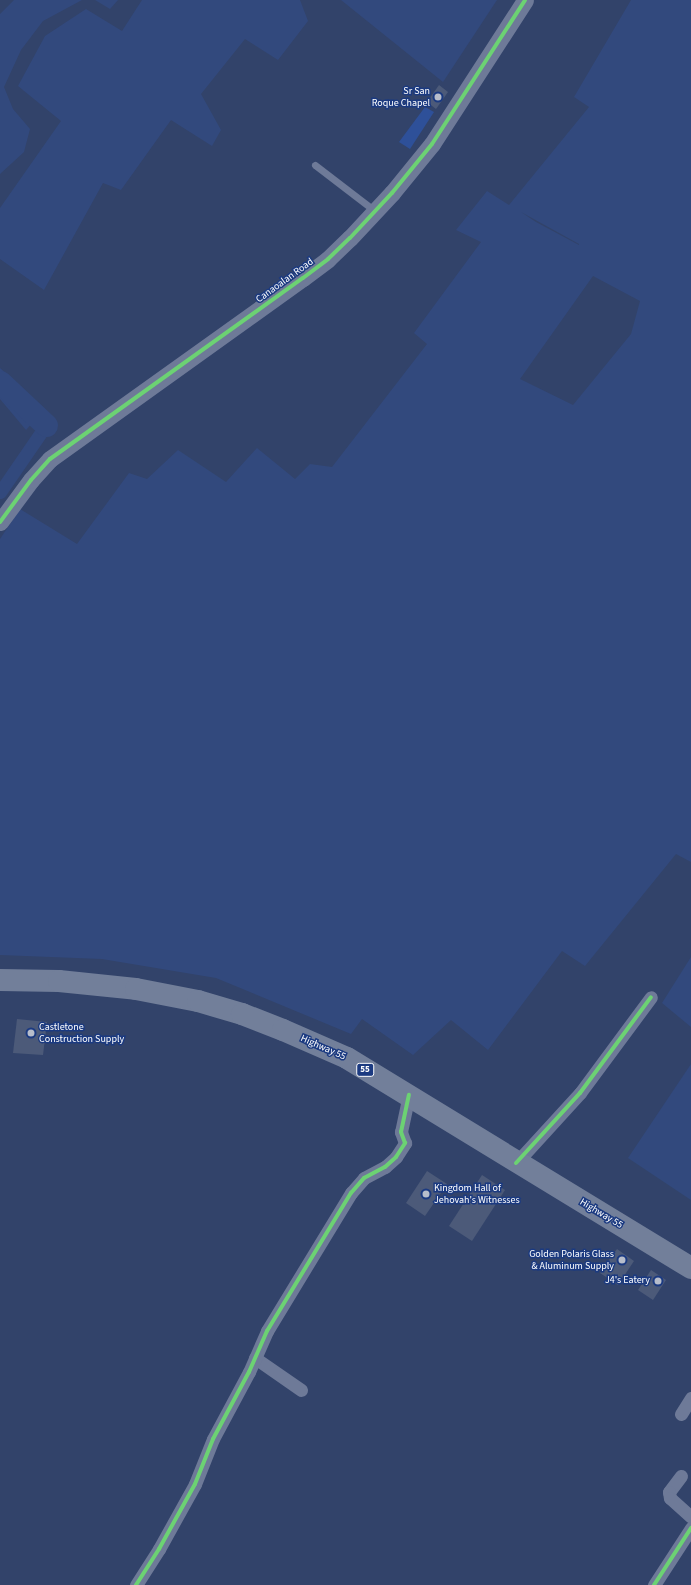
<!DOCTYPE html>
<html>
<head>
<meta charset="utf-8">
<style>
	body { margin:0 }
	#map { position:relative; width:691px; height:1585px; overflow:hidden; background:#32436a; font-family:"Source Sans 3",sans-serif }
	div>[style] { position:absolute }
	.green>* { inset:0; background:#2e5099 }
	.water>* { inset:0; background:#32497d }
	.canal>* { height:13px; margin:-6.5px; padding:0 6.5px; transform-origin:6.5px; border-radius:6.5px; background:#32497d }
	.river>* { height:23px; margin:-11.5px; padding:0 11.5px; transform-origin:11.5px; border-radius:11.5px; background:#32497d }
	.building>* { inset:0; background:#4c5a79 }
	.service>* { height:7px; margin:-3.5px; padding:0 3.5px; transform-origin:3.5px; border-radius:3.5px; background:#6e7a98 }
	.minor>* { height:13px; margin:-6.5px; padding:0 6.5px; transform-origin:6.5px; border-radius:6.5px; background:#6e7a98 }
	.tertiary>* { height:17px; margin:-8.5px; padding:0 8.5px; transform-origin:8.5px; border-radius:8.5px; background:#6e7a98 }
	.trunk>* { height:22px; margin:-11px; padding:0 11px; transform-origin:11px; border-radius:11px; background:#727f9a }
	.cycleway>* { height:4px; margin:-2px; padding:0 2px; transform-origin:2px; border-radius:2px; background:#6cd273 }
	.dots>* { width:11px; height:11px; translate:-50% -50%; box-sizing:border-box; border:2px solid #1b3a81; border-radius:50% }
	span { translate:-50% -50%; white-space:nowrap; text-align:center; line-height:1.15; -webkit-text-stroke:3px #1b3a81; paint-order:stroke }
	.shield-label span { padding:1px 3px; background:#1b3a81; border:1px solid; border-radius:3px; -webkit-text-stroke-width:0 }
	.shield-label { font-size:9px; color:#fff; font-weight:700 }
	.poi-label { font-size:10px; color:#fff }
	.right { translate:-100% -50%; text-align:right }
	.left { translate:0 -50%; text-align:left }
	.street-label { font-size:10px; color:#fff }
</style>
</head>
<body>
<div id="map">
	<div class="green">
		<i style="clip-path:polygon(425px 107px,434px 112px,410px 149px,399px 142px)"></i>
	</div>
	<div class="water">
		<i style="clip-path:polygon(14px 0,82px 0,43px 21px,21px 50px,4px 87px,13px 109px,30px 129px,24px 152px,0 174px,0 14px)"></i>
		<i style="clip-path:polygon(95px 0,118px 0,110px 9px)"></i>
		<i style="clip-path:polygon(142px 0,300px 0,308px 21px,278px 60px,245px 39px,201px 94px,221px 130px,212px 146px,171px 120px,121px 190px,103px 183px,44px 290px,0 259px,0 208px,61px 121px,18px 86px,45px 36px,86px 9px,122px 31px)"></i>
		<i style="clip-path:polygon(341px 0,497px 0,443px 82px)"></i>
		<i style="clip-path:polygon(evenodd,631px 0,691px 0,691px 862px,676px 854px,585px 966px,562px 951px,488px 1050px,451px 1020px,413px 1055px,362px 1019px,351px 1034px,216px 978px,102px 959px,0 955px,0 539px,20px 509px,77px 544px,129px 473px,147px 479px,178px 450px,226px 482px,257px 448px,295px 479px,310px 464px,332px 467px,427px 344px,414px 333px,481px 242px,456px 230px,487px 191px,509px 205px,589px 107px,574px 97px,631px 0,521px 212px,579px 244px,579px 245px,536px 222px,521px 212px,631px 0,593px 276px,640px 301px,631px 334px,573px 405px,520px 379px,593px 276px)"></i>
		<i style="clip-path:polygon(0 368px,45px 409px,26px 430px,0 399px)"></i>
		<i style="clip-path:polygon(691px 957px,691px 1027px,662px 1003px)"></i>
		<i style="clip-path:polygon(691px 1064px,691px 1200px,628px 1158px)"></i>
	</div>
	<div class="canal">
		<i style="left:0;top:492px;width:81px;rotate:-55.5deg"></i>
	</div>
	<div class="river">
		<i style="left:0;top:382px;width:63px;rotate:43.1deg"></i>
	</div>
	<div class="building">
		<i style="clip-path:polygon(439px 85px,448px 92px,436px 109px,427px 102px)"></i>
		<i style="clip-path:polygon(17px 1019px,47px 1022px,43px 1055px,13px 1053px)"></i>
		<i style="clip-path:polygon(427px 1171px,447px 1184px,425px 1216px,406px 1203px)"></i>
		<i style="clip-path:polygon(482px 1175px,505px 1190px,472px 1241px,449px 1226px)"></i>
		<i style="clip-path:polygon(617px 1249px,634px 1261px,618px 1285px,600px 1273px)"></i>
		<i style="clip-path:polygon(651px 1270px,666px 1280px,653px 1300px,638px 1290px)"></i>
	</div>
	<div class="service">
		<i style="left:315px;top:165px;width:76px;rotate:37.5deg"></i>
	</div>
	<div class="minor">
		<i style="left:516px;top:1163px;width:95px;rotate:-47.6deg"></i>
		<i style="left:580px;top:1093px;width:119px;rotate:-53.5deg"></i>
		<i style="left:255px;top:1358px;width:56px;rotate:34.8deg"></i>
		<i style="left:681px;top:1414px;width:19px;rotate:-58deg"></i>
		<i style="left:681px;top:1476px;width:20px;rotate:127deg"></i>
		<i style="left:669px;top:1492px;width:6px;rotate:81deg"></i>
		<i style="left:670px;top:1498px;width:28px;rotate:42deg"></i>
		<i style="left:136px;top:1585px;width:43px;rotate:-57.4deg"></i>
		<i style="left:159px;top:1549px;width:74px;rotate:-61deg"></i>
		<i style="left:195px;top:1484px;width:48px;rotate:-68.2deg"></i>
		<i style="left:213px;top:1439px;width:76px;rotate:-61.8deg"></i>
		<i style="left:249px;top:1372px;width:45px;rotate:-66.3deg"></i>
		<i style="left:267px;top:1331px;width:162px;rotate:-58.7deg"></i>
		<i style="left:351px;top:1193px;width:20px;rotate:-49deg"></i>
		<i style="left:364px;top:1178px;width:24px;rotate:-28deg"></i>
		<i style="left:385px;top:1167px;width:15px;rotate:-42deg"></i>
		<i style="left:396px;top:1157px;width:17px;rotate:-57deg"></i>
		<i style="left:405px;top:1143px;width:12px;rotate:-110deg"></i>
		<i style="left:401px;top:1132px;width:38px;rotate:-78deg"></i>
		<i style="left:654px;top:1585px;width:68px;rotate:-57deg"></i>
	</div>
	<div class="tertiary">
		<i style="left:0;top:522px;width:52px;rotate:-53.6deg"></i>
		<i style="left:31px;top:480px;width:28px;rotate:-48deg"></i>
		<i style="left:50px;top:459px;width:311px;rotate:-35.6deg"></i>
		<i style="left:303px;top:278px;width:31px;rotate:-37deg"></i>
		<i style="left:328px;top:259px;width:30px;rotate:-44deg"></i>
		<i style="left:350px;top:238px;width:62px;rotate:-47deg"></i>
		<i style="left:392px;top:193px;width:63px;rotate:-50.8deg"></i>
		<i style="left:432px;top:144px;width:171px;rotate:-57.1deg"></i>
	</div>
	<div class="trunk">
		<i style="left:0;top:980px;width:59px;rotate:1deg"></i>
		<i style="left:59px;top:981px;width:77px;rotate:5.9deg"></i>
		<i style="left:136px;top:989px;width:63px;rotate:11deg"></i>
		<i style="left:198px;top:1001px;width:46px;rotate:16.5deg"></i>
		<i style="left:242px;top:1014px;width:44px;rotate:21.3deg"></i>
		<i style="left:283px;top:1030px;width:70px;rotate:23.6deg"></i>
		<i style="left:347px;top:1058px;width:403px;rotate:31.4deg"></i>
	</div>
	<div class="cycleway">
		<i style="left:0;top:522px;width:52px;rotate:-53.6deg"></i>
		<i style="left:31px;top:480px;width:28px;rotate:-48deg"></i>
		<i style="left:50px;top:459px;width:311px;rotate:-35.6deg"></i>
		<i style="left:303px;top:278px;width:31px;rotate:-37deg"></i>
		<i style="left:328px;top:259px;width:30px;rotate:-44deg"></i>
		<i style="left:350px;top:238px;width:62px;rotate:-47deg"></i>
		<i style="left:392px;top:193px;width:63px;rotate:-50.8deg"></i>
		<i style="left:432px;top:144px;width:171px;rotate:-57.1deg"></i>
		<i style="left:516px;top:1163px;width:95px;rotate:-47.6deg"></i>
		<i style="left:580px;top:1093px;width:119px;rotate:-53.5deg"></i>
		<i style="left:136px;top:1585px;width:43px;rotate:-57.4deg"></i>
		<i style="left:159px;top:1549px;width:74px;rotate:-61deg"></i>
		<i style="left:195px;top:1484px;width:48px;rotate:-68.2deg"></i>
		<i style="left:213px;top:1439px;width:76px;rotate:-61.8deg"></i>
		<i style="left:249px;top:1372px;width:45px;rotate:-66.3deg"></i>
		<i style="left:267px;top:1331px;width:162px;rotate:-58.7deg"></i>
		<i style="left:351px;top:1193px;width:20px;rotate:-49deg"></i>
		<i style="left:364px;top:1178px;width:24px;rotate:-28deg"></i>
		<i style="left:385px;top:1167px;width:15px;rotate:-42deg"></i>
		<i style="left:396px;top:1157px;width:17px;rotate:-57deg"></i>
		<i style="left:405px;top:1143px;width:12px;rotate:-110deg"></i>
		<i style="left:401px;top:1132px;width:38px;rotate:-78deg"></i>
		<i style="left:654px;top:1585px;width:68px;rotate:-57deg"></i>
	</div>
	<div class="dots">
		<i style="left:438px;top:97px;background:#b7bdcb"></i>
		<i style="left:31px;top:1033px;background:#b7bdcb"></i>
		<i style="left:426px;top:1194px;background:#b7bdcb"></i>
		<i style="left:622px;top:1260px;background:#b7bdcb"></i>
		<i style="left:658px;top:1281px;background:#b7bdcb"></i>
	</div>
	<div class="shield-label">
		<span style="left:365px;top:1070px">55</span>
	</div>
	<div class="poi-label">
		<span class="right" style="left:430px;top:97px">Sr San<br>Roque Chapel</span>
		<span class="left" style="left:39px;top:1033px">Castletone<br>Construction Supply</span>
		<span class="left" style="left:434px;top:1194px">Kingdom Hall of<br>Jehovah's Witnesses</span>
		<span class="right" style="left:614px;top:1260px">Golden Polaris Glass<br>&amp; Aluminum Supply</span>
		<span class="right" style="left:650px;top:1281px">J4's Eatery</span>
	</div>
	<div class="street-label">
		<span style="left:285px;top:281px;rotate:-36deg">Canaoalan Road</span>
		<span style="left:323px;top:1048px;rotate:24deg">Highway 55</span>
		<span style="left:601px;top:1214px;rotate:31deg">Highway 55</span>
	</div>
</div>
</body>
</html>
